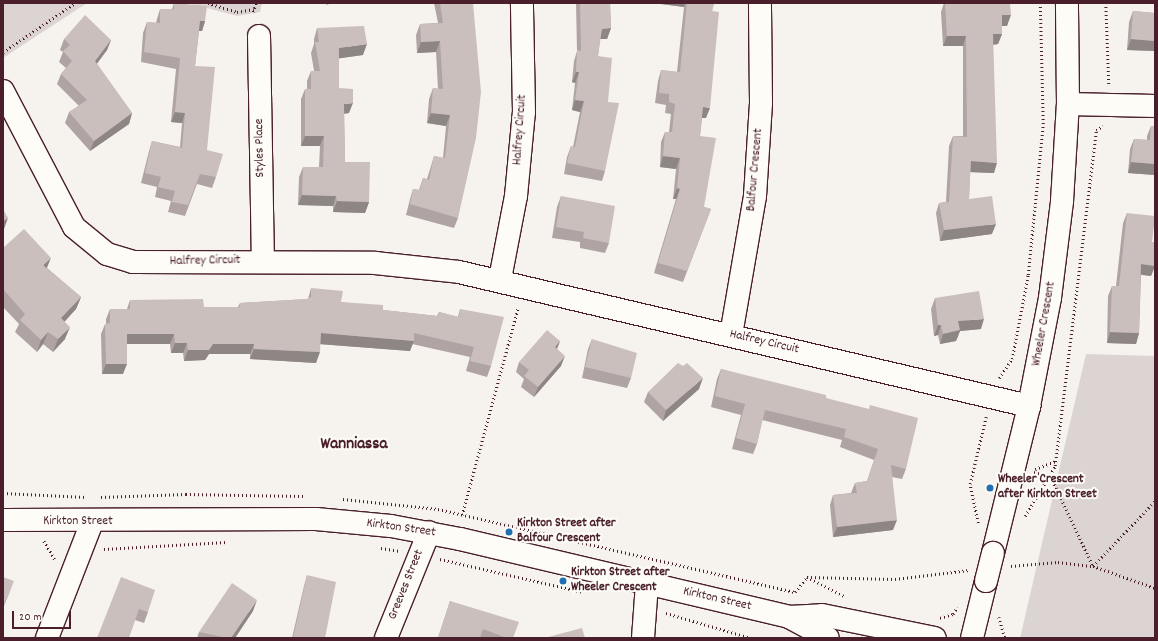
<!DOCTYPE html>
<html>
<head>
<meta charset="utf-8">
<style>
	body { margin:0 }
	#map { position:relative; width:1158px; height:641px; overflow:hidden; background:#f6f3ef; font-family:Dekko,sans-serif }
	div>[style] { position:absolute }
	.green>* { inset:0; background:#dcd4d2 }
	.path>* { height:2.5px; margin-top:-1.25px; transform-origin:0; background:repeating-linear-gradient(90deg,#4a1f2b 0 1px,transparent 0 4px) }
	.roads { filter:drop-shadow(1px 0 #4a1f2b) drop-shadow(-1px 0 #4a1f2b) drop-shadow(0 1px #4a1f2b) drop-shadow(0 -1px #4a1f2b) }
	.street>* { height:22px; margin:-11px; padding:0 11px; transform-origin:11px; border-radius:11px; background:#fdfcf7 }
	.secondary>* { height:22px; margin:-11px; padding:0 11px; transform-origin:11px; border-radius:11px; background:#fdfcf7 }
	.bridges { filter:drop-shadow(1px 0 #4a1f2b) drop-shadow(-1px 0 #4a1f2b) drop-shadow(0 1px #4a1f2b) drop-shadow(0 -1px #4a1f2b) }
	.secondary-bridge>* { height:22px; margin:-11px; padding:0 11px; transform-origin:11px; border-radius:11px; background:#fdfcf7 }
	.wall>* { inset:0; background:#afa4a3 }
	.shaded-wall>* { inset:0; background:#8e8685 }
	.building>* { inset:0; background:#cbbfbe }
	.dots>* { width:11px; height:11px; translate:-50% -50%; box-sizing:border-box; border:2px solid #fdfcf7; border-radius:50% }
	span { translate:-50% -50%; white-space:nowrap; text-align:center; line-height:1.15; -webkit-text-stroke:4px #fdfcf7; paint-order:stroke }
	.street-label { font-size:13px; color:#4a1f2b }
	.poi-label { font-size:13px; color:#4a1f2b; font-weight:700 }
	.left { translate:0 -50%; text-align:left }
	.district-label { font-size:17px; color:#4a1f2b; font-weight:700 }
	.frame { position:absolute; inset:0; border:4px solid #4a1f2b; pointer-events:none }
	.scale { position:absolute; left:12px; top:611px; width:59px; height:18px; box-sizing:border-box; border:2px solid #4a1f2b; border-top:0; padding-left:5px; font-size:12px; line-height:14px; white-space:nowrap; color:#4a1f2b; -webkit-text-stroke:3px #fdfcf7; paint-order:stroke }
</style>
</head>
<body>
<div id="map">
	<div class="green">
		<i style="clip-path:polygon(3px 3px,87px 3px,3px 58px)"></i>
		<i style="clip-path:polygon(188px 3px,262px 3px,260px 12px,237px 16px)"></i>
		<i style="clip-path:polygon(1086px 354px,1155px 356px,1155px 638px,1020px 638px)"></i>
	</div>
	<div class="path">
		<i style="left:208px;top:3px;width:30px;rotate:17deg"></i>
		<i style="left:237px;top:12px;width:17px;rotate:-10deg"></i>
		<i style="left:1106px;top:3px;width:81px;rotate:87.9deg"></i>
		<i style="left:253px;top:12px;width:9px;rotate:-72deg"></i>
		<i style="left:3px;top:52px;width:87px;rotate:-34.2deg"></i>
		<i style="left:999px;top:378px;width:23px;rotate:-56deg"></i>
		<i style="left:1012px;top:359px;width:86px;rotate:-79.2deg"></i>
		<i style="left:1028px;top:275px;width:152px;rotate:-84.3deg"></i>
		<i style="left:1043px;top:124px;width:121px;rotate:-91.4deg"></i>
		<i style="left:1035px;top:469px;width:22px;rotate:-21deg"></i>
		<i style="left:1034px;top:472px;width:18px;rotate:16deg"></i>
		<i style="left:1051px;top:477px;width:98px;rotate:64.7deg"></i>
		<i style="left:1093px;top:566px;width:90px;rotate:-46.4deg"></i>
		<i style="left:3px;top:493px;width:83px;rotate:2.8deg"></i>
		<i style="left:101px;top:497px;width:85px;rotate:-2deg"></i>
		<i style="left:186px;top:494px;width:120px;rotate:1deg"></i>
		<i style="left:343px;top:499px;width:96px;rotate:6deg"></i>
		<i style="left:438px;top:509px;width:367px;rotate:13.1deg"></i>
		<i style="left:795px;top:592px;width:19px;rotate:-51deg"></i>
		<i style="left:807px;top:577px;width:88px;rotate:1.3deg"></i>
		<i style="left:895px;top:579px;width:75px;rotate:-6.9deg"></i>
		<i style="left:462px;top:515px;width:215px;rotate:-74.9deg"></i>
		<i style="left:1025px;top:516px;width:58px;rotate:-59deg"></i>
		<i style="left:1055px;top:466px;width:338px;rotate:-83deg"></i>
		<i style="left:1096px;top:130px;width:8px;rotate:-30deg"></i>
		<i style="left:978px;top:523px;width:40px;rotate:-102deg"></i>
		<i style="left:970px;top:484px;width:69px;rotate:-76.6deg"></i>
		<i style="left:44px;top:541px;width:21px;rotate:59deg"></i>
		<i style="left:381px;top:548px;width:19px;rotate:9deg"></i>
		<i style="left:104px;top:549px;width:123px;rotate:-3.3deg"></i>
		<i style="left:440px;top:559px;width:147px;rotate:13deg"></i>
		<i style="left:1011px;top:566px;width:47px;rotate:-4.9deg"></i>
		<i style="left:1058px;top:562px;width:35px;rotate:7deg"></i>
		<i style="left:1093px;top:566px;width:66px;rotate:19.5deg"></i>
		<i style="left:807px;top:577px;width:44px;rotate:27.1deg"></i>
		<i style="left:666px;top:613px;width:89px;rotate:16.4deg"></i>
		<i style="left:999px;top:617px;width:22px;rotate:74deg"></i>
		<i style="left:940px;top:618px;width:14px;rotate:-17deg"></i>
		<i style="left:953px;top:614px;width:8px;rotate:-60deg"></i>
	</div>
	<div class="roads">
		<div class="street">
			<i style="left:259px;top:36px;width:225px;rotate:89deg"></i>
			<i style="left:3px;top:91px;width:153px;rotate:62.4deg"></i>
			<i style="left:74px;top:227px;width:43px;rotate:39.3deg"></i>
			<i style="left:107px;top:254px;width:27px;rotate:17deg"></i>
			<i style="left:133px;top:262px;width:242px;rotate:0.2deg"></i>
			<i style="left:375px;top:263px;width:84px;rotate:6.1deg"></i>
			<i style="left:459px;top:272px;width:586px;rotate:13.23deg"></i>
			<i style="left:1068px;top:104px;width:87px;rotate:1.3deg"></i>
			<i style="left:500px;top:279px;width:85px;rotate:-79.1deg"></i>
			<i style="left:516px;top:196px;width:84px;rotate:-84.6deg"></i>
			<i style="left:524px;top:112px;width:109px;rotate:-91.1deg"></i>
			<i style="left:731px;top:335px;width:141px;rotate:-80.2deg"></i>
			<i style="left:755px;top:196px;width:93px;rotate:-86.3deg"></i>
			<i style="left:761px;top:103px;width:100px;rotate:-90.6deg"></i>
			<i style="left:3px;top:520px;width:313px;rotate:-0.2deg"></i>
			<i style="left:316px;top:519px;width:75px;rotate:5.3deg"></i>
			<i style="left:391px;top:526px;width:70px;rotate:10.7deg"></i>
			<i style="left:460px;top:539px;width:338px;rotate:13.3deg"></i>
			<i style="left:789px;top:617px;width:33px;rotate:-3deg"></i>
			<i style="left:822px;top:615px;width:115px;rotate:11.5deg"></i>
			<i style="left:789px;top:617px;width:44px;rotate:28.3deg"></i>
			<i style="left:47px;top:638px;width:124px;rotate:-68.8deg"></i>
			<i style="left:386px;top:638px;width:114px;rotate:-67.9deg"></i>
			<i style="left:643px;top:638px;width:55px;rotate:-85.8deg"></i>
		</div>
		<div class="secondary">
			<i style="left:993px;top:553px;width:151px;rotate:-76.2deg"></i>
			<i style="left:1029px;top:406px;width:110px;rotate:-79deg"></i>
			<i style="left:1050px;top:298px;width:98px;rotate:-82.9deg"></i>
			<i style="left:1062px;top:201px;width:97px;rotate:-86.5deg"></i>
			<i style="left:1068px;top:104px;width:101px;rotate:-90.6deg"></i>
			<i style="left:972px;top:638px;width:59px;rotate:-76.2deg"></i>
		</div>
	</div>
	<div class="bridges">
		<div class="secondary-bridge">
			<i style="left:986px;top:581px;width:29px;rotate:-76deg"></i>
		</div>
	</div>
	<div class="wall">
		<i style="clip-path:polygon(174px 3px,205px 21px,202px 31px,199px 31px,195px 66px,207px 150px,216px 177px,212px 188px,197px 184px,185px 216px,168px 212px,171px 201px,155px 197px,157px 187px,141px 183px,149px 151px,152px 141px,180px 147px,182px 123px,171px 122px,176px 69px,141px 62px,143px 33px,147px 22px,156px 23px,157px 19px,160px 9px,172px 9px)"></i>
		<i style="clip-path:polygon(322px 3px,329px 3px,328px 5px)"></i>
		<i style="clip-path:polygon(434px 3px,473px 3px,458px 218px,454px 228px,406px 215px,410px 199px,413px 189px,419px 190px,423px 178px,427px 179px,431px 166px,434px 156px,443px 158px,446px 126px,427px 123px,429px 99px,433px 88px,438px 89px,436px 52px,417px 53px,416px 35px,420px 24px,438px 23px)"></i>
		<i style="clip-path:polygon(576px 3px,610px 3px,611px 28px,607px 39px,600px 39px,598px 56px,608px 102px,605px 171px,602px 181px,564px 174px,567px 157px,571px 146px,573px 147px,580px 112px,572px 110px,575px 83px,572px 82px,574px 61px,577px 51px)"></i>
		<i style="clip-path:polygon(662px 3px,714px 3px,712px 11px,706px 118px,702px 118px,700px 136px,704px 207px,711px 209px,683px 282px,654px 273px,676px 199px,673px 199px,676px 169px,660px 167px,661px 142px,665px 132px,669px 132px,671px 114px,665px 113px,666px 105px,655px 103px,658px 81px,661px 70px,677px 72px,684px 7px,661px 4px)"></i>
		<i style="clip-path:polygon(944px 3px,1010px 3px,1007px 26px,1002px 26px,1002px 34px,998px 44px,993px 45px,994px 173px,970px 172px,969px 199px,992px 234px,940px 241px,936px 213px,939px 203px,946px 202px,949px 146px,953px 136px,963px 136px,963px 46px,943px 46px,941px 12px)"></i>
		<i style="clip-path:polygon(1133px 11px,1155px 13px,1155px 51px,1127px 50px,1129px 22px)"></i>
		<i style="clip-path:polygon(317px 28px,363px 55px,339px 58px,339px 88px,349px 113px,344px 114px,345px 162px,369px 202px,365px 213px,333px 212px,333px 206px,298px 205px,299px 177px,303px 167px,319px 167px,320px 146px,301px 146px,301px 99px,305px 89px,307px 89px,307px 81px,311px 71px,314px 71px,311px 53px,314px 44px,314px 39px)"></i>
		<i style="clip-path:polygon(64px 39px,111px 40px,107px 50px,97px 64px,132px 113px,129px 124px,90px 151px,65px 123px,69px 112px,79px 106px,57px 84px,61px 74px,66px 68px,59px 62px,63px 52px,60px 50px)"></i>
		<i style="clip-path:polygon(1151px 126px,1155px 175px,1128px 173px,1130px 149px,1134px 139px,1147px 140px,1147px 136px)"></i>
		<i style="clip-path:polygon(561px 196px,609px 243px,605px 253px,580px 248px,580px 242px,552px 238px,557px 207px)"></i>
		<i style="clip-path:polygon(1127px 213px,1152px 242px,1155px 242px,1155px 266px,1151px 276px,1141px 275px,1139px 333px,1136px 344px,1107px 343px,1108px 296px,1112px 286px,1116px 286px,1123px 223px)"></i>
		<i style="clip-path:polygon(3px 248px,47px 268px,81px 297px,76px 309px,64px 322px,65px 339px,53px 352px,43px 344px,37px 352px,15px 332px,19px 324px,3px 307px)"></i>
		<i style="clip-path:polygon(311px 288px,341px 302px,383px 310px,437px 316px,439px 312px,458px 317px,460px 309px,491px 366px,487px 377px,466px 371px,470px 357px,412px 344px,410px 351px,320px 344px,316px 363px,250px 359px,250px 354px,209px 354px,205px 360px,184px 361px,183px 353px,171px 353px,170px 344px,127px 344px,123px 374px,102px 374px,101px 334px,105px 324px,106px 324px,106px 319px,110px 309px,127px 309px,130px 300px,204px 307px,238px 307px,240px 303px,308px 299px)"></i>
		<i style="clip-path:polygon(935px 298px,981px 329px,960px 331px,956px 341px,940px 344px,938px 335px,934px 336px,931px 309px)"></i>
		<i style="clip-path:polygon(592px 339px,631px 378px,627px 388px,582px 378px,588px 349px)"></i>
		<i style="clip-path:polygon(560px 341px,557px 349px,561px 366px,534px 397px,521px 387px,524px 379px,516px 372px,519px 362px)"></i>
		<i style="clip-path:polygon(721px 369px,826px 398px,906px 469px,902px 479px,892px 477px,893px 530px,833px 537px,830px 505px,833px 495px,851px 493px,855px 483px,867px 481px,874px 460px,840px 447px,842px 440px,762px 420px,757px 444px,753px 454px,732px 449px,741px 415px,711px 407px,717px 379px)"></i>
		<i style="clip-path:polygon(699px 389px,663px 421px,644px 402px,648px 392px)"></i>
		<i style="clip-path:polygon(307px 575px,325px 638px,292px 638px,304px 586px)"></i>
		<i style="clip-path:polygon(121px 577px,148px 612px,144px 623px,135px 620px)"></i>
		<i style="clip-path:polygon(450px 601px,514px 638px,438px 638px)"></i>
		<i style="clip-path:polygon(253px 611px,235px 638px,197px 638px,199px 632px)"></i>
	</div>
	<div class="shaded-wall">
		<i style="clip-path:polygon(662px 3px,685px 3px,684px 7px,661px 4px)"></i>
		<i style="clip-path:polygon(1002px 15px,1011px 15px,1007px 26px,998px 26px)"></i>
		<i style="clip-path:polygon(200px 21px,205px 21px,202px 31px,197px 31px)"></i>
		<i style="clip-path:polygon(611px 28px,607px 39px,598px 39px,602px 29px)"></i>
		<i style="clip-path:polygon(993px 34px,1002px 34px,998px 44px,989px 45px)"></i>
		<i style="clip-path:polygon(947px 36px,966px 36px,963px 46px,943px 46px)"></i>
		<i style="clip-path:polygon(1131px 39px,1155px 41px,1155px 51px,1127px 50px)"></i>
		<i style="clip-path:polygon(111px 40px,107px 50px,91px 71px,95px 61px)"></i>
		<i style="clip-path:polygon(440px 41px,436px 52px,417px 53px,421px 42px)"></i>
		<i style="clip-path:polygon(367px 44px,363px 55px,335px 59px,339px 48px)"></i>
		<i style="clip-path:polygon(576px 72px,579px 72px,575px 83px,572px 82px)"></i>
		<i style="clip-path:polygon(575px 100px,584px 101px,580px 112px,572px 110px)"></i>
		<i style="clip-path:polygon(353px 103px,349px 113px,340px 114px,344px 104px)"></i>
		<i style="clip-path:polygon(703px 107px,710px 108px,706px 118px,699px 118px)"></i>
		<i style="clip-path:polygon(175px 112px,185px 113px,182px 123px,171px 122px)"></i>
		<i style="clip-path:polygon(132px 113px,129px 124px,90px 151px,94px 141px)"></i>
		<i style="clip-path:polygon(431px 113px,450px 115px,446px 126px,427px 123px)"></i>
		<i style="clip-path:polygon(305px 136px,324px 136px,320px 146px,301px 146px)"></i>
		<i style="clip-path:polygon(663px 156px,680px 158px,676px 169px,660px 167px)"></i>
		<i style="clip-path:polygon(971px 161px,997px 163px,994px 173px,967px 172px)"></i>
		<i style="clip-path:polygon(1131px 162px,1155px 164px,1155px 175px,1128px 173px)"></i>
		<i style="clip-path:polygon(677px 188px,680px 189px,676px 199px,673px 199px)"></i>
		<i style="clip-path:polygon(302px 195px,336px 196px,333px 206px,298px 205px)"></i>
		<i style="clip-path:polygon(337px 201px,369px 202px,365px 213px,333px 212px)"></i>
		<i style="clip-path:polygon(8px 218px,4px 229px,3px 229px,3px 221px)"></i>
		<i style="clip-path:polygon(996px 224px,992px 234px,940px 241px,944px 230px)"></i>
		<i style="clip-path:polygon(51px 258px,46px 270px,43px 265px)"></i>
		<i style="clip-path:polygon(1141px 264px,1155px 266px,1151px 276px,1138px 274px)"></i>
		<i style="clip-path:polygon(81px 297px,76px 309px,56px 331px,61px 318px)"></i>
		<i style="clip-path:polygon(984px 319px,981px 329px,960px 331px,956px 341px,940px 344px,943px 334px,958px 321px)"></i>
		<i style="clip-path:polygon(938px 325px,941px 325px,938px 335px,934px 336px)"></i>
		<i style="clip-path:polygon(70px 327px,65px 339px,53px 352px,58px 339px)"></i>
		<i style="clip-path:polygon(48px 332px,43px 344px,37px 352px,41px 340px)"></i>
		<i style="clip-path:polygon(1110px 332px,1139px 333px,1136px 344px,1107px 343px)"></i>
		<i style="clip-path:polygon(321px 333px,414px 341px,410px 351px,318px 344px)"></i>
		<i style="clip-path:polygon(127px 334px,174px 334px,170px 344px,123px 344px)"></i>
		<i style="clip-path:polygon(560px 341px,556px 351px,555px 347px)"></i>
		<i style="clip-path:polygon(175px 343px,187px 343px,183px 353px,171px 353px)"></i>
		<i style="clip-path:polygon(213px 344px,254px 344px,250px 354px,209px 354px,205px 360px,184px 361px,188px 350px)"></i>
		<i style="clip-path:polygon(254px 349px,320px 352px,316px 363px,250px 359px)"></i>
		<i style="clip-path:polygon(565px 356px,561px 366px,534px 397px,538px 387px)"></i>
		<i style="clip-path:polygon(106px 364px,127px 364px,123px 374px,102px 374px)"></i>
		<i style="clip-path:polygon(703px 378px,699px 389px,663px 421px,666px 410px)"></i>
		<i style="clip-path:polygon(897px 520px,893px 530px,833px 537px,837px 527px)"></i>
		<i style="clip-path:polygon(14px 581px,10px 591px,3px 608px,3px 606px)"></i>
		<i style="clip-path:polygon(257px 600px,253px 611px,235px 638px,231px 638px)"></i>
	</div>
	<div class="building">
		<i style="clip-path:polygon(174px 3px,207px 6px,205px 21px,200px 21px,195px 66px,215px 67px,207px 150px,223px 154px,216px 177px,200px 174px,188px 205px,172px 202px,175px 191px,158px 187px,161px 177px,145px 173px,152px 141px,182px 148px,185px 113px,175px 112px,180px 58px,144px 52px,147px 22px,160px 23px,160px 9px,174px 9px)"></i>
		<i style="clip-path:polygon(440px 3px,473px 3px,481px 92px,476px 138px,458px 218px,410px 204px,413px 189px,420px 190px,423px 178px,429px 180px,434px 156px,445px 158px,450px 115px,431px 113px,433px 88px,443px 89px,440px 41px,421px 42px,420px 24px,443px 23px)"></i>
		<i style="clip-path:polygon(580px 3px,610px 3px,611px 28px,602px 29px,598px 56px,612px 58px,608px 102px,619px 103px,605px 171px,567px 163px,571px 146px,575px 147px,584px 101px,575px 100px,579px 72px,576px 72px,577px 50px,581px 51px)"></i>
		<i style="clip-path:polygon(687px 3px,714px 3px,712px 11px,719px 12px,710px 108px,703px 107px,700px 136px,716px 138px,704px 207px,711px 209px,687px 271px,658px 263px,680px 189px,677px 188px,680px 158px,663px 156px,665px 132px,672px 132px,675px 104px,669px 102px,669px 94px,659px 93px,661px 70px,680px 72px)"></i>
		<i style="clip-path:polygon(945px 3px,1010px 3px,1011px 15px,1002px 15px,1002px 34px,993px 34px,997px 163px,971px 161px,969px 199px,992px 196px,996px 224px,944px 230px,939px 203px,949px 202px,953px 136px,967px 137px,966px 36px,947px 36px)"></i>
		<i style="clip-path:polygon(1133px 11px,1155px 13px,1155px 41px,1131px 39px)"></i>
		<i style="clip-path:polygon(85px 15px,111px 40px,95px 61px,132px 113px,94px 141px,69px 112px,87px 100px,61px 74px,72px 61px,63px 51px,70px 45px,64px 39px)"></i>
		<i style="clip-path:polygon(364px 26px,367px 44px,339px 48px,339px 88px,353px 89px,353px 103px,344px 104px,345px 162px,370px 162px,369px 202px,337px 201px,336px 196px,302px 195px,303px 167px,323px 167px,324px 136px,305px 136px,305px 89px,311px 89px,311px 71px,320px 71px,315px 42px,319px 42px,317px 28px)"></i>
		<i style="clip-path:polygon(1151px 126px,1155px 126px,1155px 164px,1131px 162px,1134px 139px,1150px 140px)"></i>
		<i style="clip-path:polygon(561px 196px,615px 206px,609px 243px,583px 238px,584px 232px,556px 227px)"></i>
		<i style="clip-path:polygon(3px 209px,8px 218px,3px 221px)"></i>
		<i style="clip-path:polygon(1127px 213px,1155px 216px,1152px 242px,1155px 242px,1155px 266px,1141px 264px,1139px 333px,1110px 332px,1112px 286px,1119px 286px)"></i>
		<i style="clip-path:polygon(24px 229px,51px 258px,43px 265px,81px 297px,61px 318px,70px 327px,58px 339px,48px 332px,41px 340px,20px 320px,25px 314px,3px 289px,3px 248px)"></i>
		<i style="clip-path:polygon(311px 288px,343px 291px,341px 302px,383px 305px,383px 310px,438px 316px,439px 312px,459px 317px,460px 309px,504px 317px,491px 366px,470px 361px,474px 347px,414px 333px,414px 341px,321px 333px,320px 352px,254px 349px,254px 344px,213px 344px,209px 350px,188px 350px,187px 343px,175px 343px,174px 334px,127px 334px,127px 364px,106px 364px,105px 324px,110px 323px,110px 309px,130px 309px,130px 300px,203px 299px,204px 307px,240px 307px,240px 303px,307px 299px,311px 297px)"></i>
		<i style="clip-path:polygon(979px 291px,984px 319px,958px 321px,960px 330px,943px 334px,941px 325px,938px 325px,935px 298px)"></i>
		<i style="clip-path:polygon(547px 330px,560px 341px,555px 347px,565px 356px,538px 387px,524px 376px,529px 370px,519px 362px)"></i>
		<i style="clip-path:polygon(592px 339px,637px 353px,631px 378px,585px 367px)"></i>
		<i style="clip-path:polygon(678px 363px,683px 366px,687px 363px,703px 378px,666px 410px,648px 392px)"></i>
		<i style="clip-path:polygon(721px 369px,826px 395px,826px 398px,869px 409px,870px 405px,918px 418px,906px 469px,891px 465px,897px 520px,837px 527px,833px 495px,857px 493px,855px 483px,867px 481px,878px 449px,844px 437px,846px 429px,765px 410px,757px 444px,736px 438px,745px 404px,715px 396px)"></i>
		<i style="clip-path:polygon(307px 575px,336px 582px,325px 638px,293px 638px)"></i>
		<i style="clip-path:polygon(3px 577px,14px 581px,3px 606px)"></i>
		<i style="clip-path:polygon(121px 577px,155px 590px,148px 612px,139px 609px,129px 638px,97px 638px)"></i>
		<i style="clip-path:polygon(232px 583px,257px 600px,231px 638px,227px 638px,199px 632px)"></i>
		<i style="clip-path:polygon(450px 601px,519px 622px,513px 638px,507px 638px,483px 629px,480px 638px,438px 638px)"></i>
		<i style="clip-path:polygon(582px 628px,585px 638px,548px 638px,548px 637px)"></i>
	</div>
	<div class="dots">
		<i style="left:990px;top:488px;background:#1f6fb2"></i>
		<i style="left:509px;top:532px;background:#1f6fb2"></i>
		<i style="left:563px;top:581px;background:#1f6fb2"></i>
	</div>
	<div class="street-label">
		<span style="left:521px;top:130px;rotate:-86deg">Halfrey Circuit</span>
		<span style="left:261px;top:148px;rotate:-91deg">Styles Place</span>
		<span style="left:756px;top:170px;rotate:-85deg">Balfour Crescent</span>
		<span style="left:205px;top:262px;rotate:-1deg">Halfrey Circuit</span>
		<span style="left:1045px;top:324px;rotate:-80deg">Wheeler Crescent</span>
		<span style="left:764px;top:343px;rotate:13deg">Halfrey Circuit</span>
		<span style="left:78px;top:522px">Kirkton Street</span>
		<span style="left:401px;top:529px;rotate:8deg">Kirkton Street</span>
		<span style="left:407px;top:585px;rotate:-68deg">Greeves Street</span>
		<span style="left:717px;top:600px;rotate:13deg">Kirkton Street</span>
	</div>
	<div class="poi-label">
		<span class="left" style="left:998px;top:488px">Wheeler Crescent<br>after Kirkton Street</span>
		<span class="left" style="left:517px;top:532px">Kirkton Street after<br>Balfour Crescent</span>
		<span class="left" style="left:571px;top:581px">Kirkton Street after<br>Wheeler Crescent</span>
	</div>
	<div class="district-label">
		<span style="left:354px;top:446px">Wanniassa</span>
	</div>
	<div class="frame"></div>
	<div class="scale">20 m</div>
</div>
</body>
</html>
